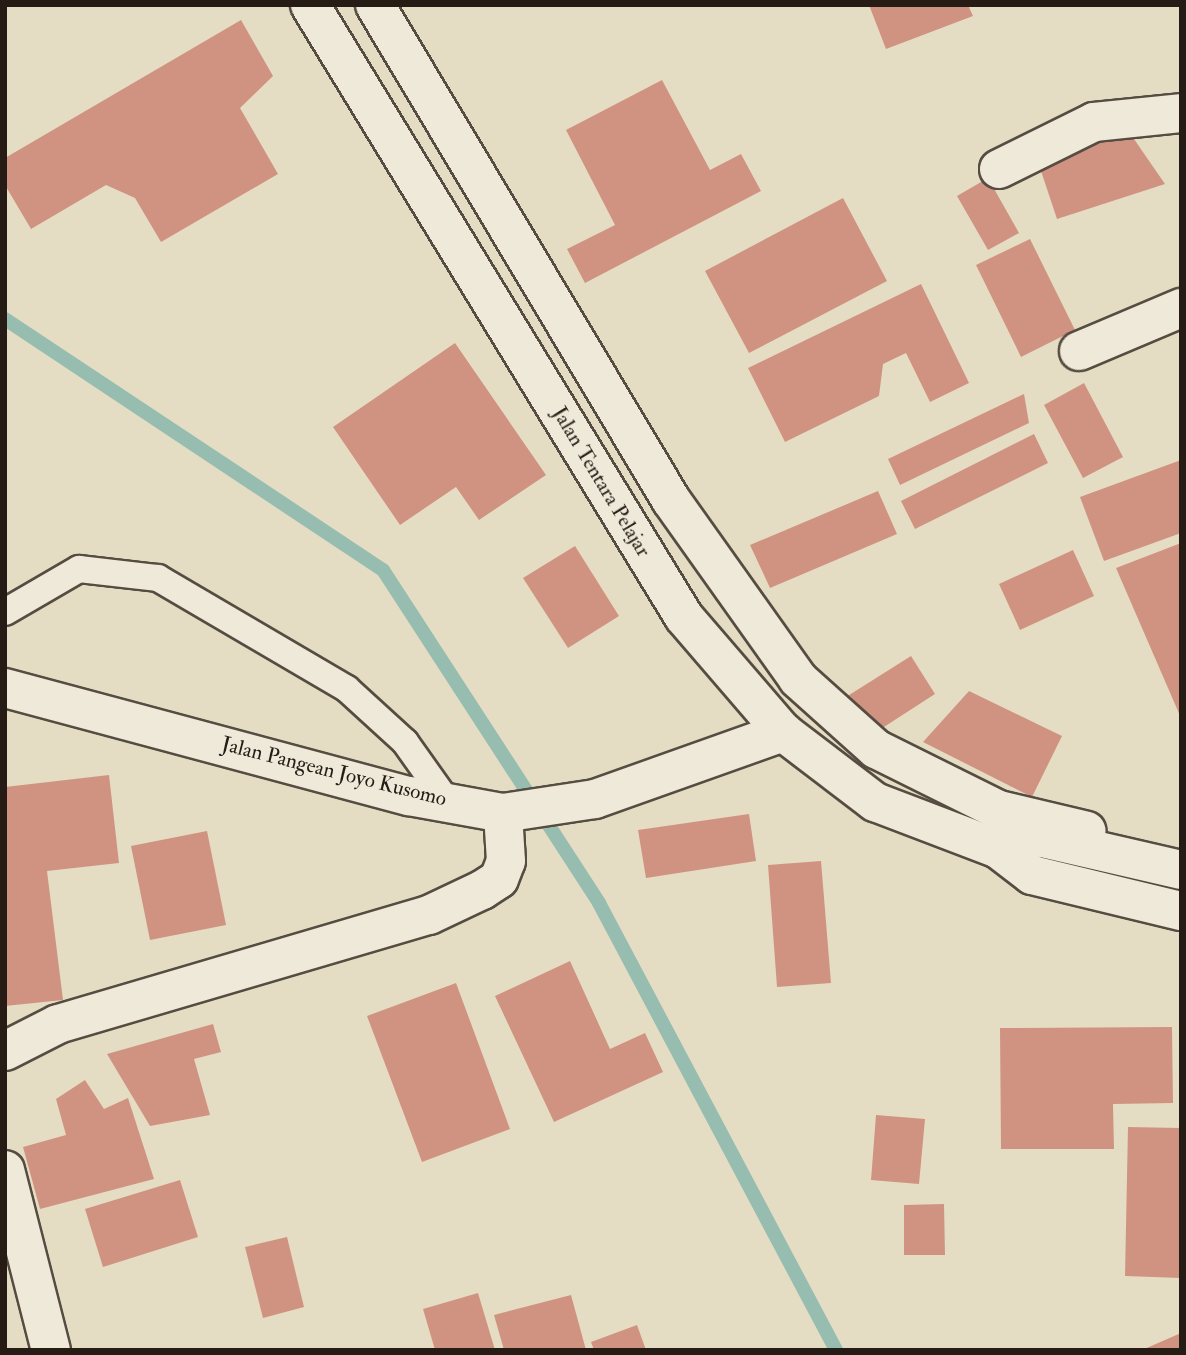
<!DOCTYPE html>
<html>
<head>
<meta charset="utf-8">
<style>
	body { margin:0 }
	#map { position:relative; width:1186px; height:1355px; overflow:hidden; background:#e5ddc3; font-family:"IM FELL Double Pica",serif }
	div>[style] { position:absolute }
	.stream>* { height:14px; margin:-7px; padding:0 7px; transform-origin:7px; border-radius:7px; background:#96bdaf }
	.building>* { inset:0; background:#d09381 }
	.roads { filter:drop-shadow(2px 0 #564c41) drop-shadow(-2px 0 #564c41) drop-shadow(0 2px #564c41) drop-shadow(0 -2px #564c41) }
	.service>* { height:26px; margin:-13px; padding:0 13px; transform-origin:13px; border-radius:13px; background:#eee9d8 }
	.minor>* { height:38px; margin:-19px; padding:0 19px; transform-origin:19px; border-radius:19px; background:#eee9d8 }
	.secondary>* { height:38px; margin:-19px; padding:0 19px; transform-origin:19px; border-radius:19px; background:#eee9d8 }
	span { translate:-50% -50%; white-space:nowrap; text-align:center; line-height:1.15; -webkit-text-stroke:5px #eee9d8; paint-order:stroke }
	.street-label { font-size:21px; color:#271b16 }
	.frame { position:absolute; inset:0; border:7px solid #271b16; pointer-events:none }
</style>
</head>
<body>
<div id="map">
	<div class="stream">
		<i style="left:5px;top:319px;width:454px;rotate:33.6deg"></i>
		<i style="left:383px;top:570px;width:397px;rotate:57deg"></i>
		<i style="left:599px;top:903px;width:506px;rotate:62.07deg"></i>
	</div>
	<div class="building">
		<i style="clip-path:polygon(869px 5px,968px 5px,973px 16px,886px 49px)"></i>
		<i style="clip-path:polygon(241px 20px,273px 76px,240px 108px,278px 174px,161px 242px,135px 198px,106px 185px,31px 229px,5px 185px,5px 158px)"></i>
		<i style="clip-path:polygon(662px 80px,710px 170px,741px 154px,761px 191px,585px 283px,567px 249px,615px 225px,566px 130px)"></i>
		<i style="clip-path:polygon(1125px 126px,1165px 184px,1057px 219px,1036px 156px)"></i>
		<i style="clip-path:polygon(988px 178px,1019px 233px,988px 250px,957px 196px)"></i>
		<i style="clip-path:polygon(843px 198px,887px 281px,749px 353px,705px 271px)"></i>
		<i style="clip-path:polygon(1030px 239px,1075px 330px,1021px 357px,976px 265px)"></i>
		<i style="clip-path:polygon(921px 284px,969px 383px,930px 402px,906px 353px,883px 364px,879px 396px,785px 442px,748px 368px)"></i>
		<i style="clip-path:polygon(455px 343px,546px 475px,479px 520px,456px 487px,400px 525px,333px 427px)"></i>
		<i style="clip-path:polygon(1084px 383px,1123px 457px,1083px 478px,1044px 405px)"></i>
		<i style="clip-path:polygon(1024px 394px,1029px 423px,900px 485px,888px 459px)"></i>
		<i style="clip-path:polygon(1034px 434px,1048px 463px,915px 529px,901px 501px)"></i>
		<i style="clip-path:polygon(1181px 460px,1181px 533px,1104px 561px,1080px 497px)"></i>
		<i style="clip-path:polygon(878px 491px,897px 534px,770px 588px,750px 545px)"></i>
		<i style="clip-path:polygon(1181px 543px,1181px 718px,1116px 568px)"></i>
		<i style="clip-path:polygon(575px 546px,619px 616px,568px 648px,523px 578px)"></i>
		<i style="clip-path:polygon(1073px 550px,1094px 596px,1020px 630px,999px 584px)"></i>
		<i style="clip-path:polygon(911px 656px,935px 694px,870px 736px,846px 697px)"></i>
		<i style="clip-path:polygon(969px 691px,1062px 736px,1032px 797px,923px 742px)"></i>
		<i style="clip-path:polygon(109px 775px,119px 863px,47px 871px,63px 1000px,5px 1006px,5px 787px)"></i>
		<i style="clip-path:polygon(749px 814px,756px 861px,646px 878px,638px 830px)"></i>
		<i style="clip-path:polygon(207px 831px,226px 925px,150px 940px,131px 846px)"></i>
		<i style="clip-path:polygon(821px 861px,831px 983px,777px 987px,768px 865px)"></i>
		<i style="clip-path:polygon(570px 961px,610px 1049px,645px 1033px,663px 1072px,554px 1122px,495px 996px)"></i>
		<i style="clip-path:polygon(456px 983px,510px 1129px,422px 1162px,367px 1016px)"></i>
		<i style="clip-path:polygon(213px 1024px,221px 1052px,194px 1059px,210px 1115px,150px 1126px,107px 1054px)"></i>
		<i style="clip-path:polygon(1172px 1027px,1173px 1103px,1113px 1104px,1114px 1149px,1001px 1149px,1000px 1028px)"></i>
		<i style="clip-path:polygon(85px 1080px,104px 1109px,128px 1098px,154px 1179px,40px 1209px,23px 1147px,66px 1135px,56px 1099px)"></i>
		<i style="clip-path:polygon(876px 1115px,925px 1119px,919px 1184px,871px 1180px)"></i>
		<i style="clip-path:polygon(1128px 1127px,1181px 1128px,1181px 1278px,1125px 1276px)"></i>
		<i style="clip-path:polygon(180px 1180px,198px 1237px,103px 1267px,85px 1209px)"></i>
		<i style="clip-path:polygon(944px 1204px,945px 1255px,904px 1255px,904px 1205px)"></i>
		<i style="clip-path:polygon(287px 1237px,304px 1307px,263px 1318px,245px 1247px)"></i>
		<i style="clip-path:polygon(478px 1293px,495px 1350px,435px 1350px,423px 1309px)"></i>
		<i style="clip-path:polygon(571px 1295px,586px 1350px,504px 1350px,494px 1315px)"></i>
		<i style="clip-path:polygon(637px 1325px,646px 1350px,594px 1350px,591px 1342px)"></i>
		<i style="clip-path:polygon(1181px 1333px,1181px 1350px,1142px 1350px)"></i>
	</div>
	<div class="roads">
		<div class="service">
			<i style="left:5px;top:612px;width:86px;rotate:-30.2deg"></i>
			<i style="left:79px;top:569px;width:80px;rotate:6.5deg"></i>
			<i style="left:158px;top:578px;width:219px;rotate:30.4deg"></i>
			<i style="left:347px;top:689px;width:79px;rotate:42.4deg"></i>
			<i style="left:405px;top:742px;width:72px;rotate:54.6deg"></i>
		</div>
		<div class="minor">
			<i style="left:375px;top:5px;width:577px;rotate:59.12deg"></i>
			<i style="left:671px;top:500px;width:219px;rotate:54.6deg"></i>
			<i style="left:798px;top:679px;width:105px;rotate:41.9deg"></i>
			<i style="left:876px;top:749px;width:137px;rotate:26.4deg"></i>
			<i style="left:999px;top:810px;width:90px;rotate:13.4deg"></i>
			<i style="left:999px;top:169px;width:106px;rotate:-26.3deg"></i>
			<i style="left:1094px;top:122px;width:87px;rotate:-5.9deg"></i>
			<i style="left:1079px;top:351px;width:111px;rotate:-22.9deg"></i>
			<i style="left:5px;top:1051px;width:59px;rotate:-27deg"></i>
			<i style="left:58px;top:1024px;width:387px;rotate:-16.4deg"></i>
			<i style="left:429px;top:915px;width:59px;rotate:-25.3deg"></i>
			<i style="left:482px;top:890px;width:20px;rotate:-33deg"></i>
			<i style="left:499px;top:879px;width:19px;rotate:-69deg"></i>
			<i style="left:506px;top:861px;width:48px;rotate:-93.6deg"></i>
			<i style="left:5px;top:1170px;width:186px;rotate:75.7deg"></i>
		</div>
		<div class="secondary">
			<i style="left:310px;top:5px;width:717px;rotate:58.57deg"></i>
			<i style="left:684px;top:617px;width:152px;rotate:49.3deg"></i>
			<i style="left:783px;top:732px;width:116px;rotate:37.3deg"></i>
			<i style="left:875px;top:802px;width:132px;rotate:20.9deg"></i>
			<i style="left:998px;top:849px;width:43px;rotate:37.4deg"></i>
			<i style="left:1032px;top:875px;width:153px;rotate:13.6deg"></i>
			<i style="left:5px;top:688px;width:418px;rotate:15deg"></i>
			<i style="left:409px;top:796px;width:96px;rotate:10.3deg"></i>
			<i style="left:503px;top:813px;width:93px;rotate:-8.7deg"></i>
			<i style="left:595px;top:799px;width:200px;rotate:-19.6deg"></i>
			<i style="left:998px;top:849px;width:42px;rotate:-16.7deg"></i>
			<i style="left:1038px;top:837px;width:147px;rotate:13deg"></i>
		</div>
	</div>
	<div class="street-label">
		<span style="left:601px;top:482px;rotate:59deg">Jalan Tentara Pelajar</span>
		<span style="left:334px;top:772px;rotate:14deg">Jalan Pangean Joyo Kusomo</span>
	</div>
	<div class="frame"></div>
</div>
</body>
</html>
